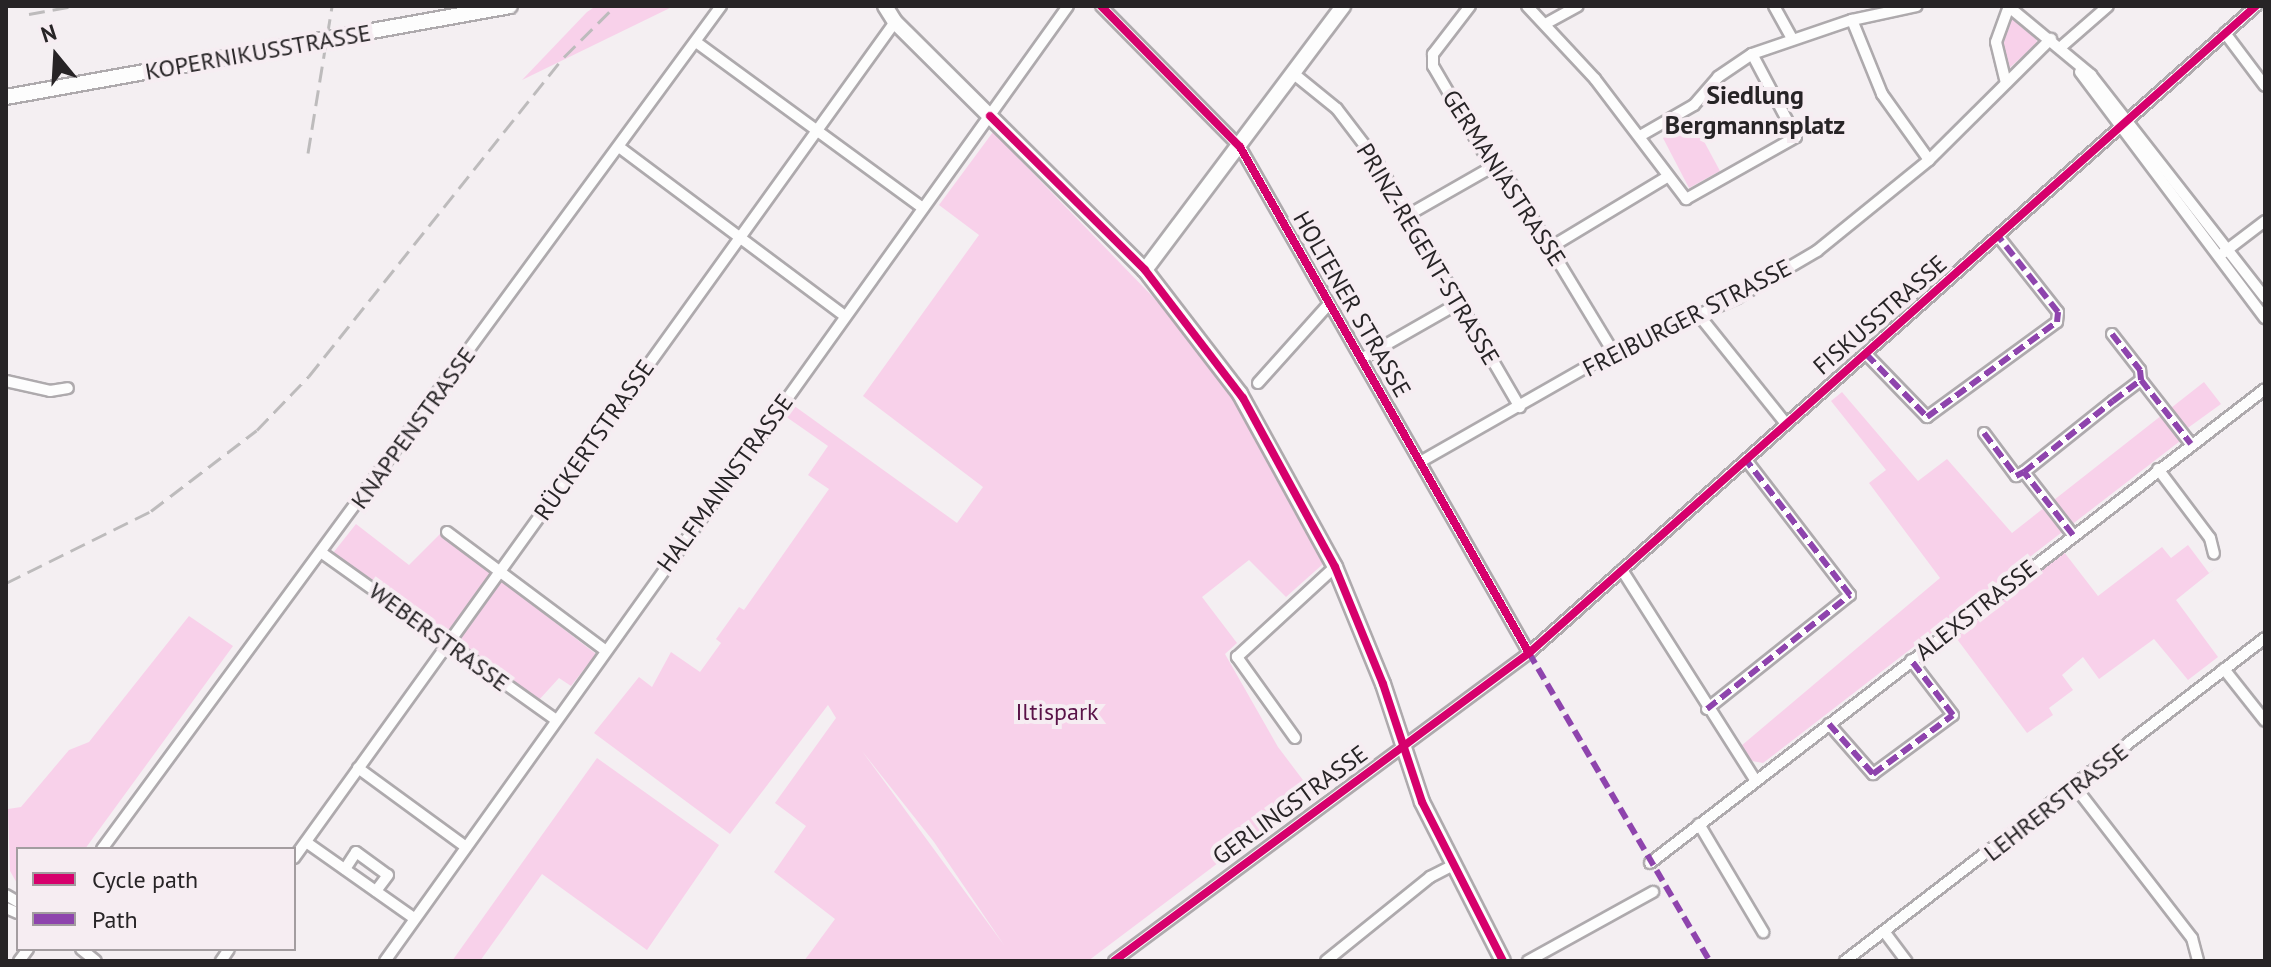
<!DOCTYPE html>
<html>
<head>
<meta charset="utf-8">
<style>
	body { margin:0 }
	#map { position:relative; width:2271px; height:967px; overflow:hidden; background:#f4eff2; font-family:"PT Sans",sans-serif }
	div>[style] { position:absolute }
	.green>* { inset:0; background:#f8d1ea }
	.roads { filter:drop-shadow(2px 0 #aeaaad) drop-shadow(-2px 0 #aeaaad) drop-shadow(0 2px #aeaaad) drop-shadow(0 -2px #aeaaad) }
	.street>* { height:10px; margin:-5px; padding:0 5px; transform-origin:5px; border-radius:5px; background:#fdfdfd }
	.secondary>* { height:14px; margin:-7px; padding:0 7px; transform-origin:7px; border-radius:7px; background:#fdfdfd }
	.rail>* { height:3px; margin-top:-1.5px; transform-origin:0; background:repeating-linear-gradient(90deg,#bdbbbc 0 16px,transparent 0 24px) }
	.quiet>* { height:6px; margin-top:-3px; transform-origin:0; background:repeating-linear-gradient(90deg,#8e44ad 0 12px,transparent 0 18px) }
	.cycleway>* { height:8px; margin:-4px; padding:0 4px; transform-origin:4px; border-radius:4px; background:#d6006c }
	span { translate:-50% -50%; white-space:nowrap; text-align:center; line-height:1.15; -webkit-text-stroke:8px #f6edf2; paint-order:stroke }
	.street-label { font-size:24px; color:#272426 }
	.park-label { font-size:24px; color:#5a1348 }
	.neighbourhood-label { font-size:26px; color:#272426; font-weight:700 }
	.frame { position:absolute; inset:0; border:8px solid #272426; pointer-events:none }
	.legend { position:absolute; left:16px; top:847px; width:280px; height:104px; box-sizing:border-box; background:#f6edf2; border:2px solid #a39da0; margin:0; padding:10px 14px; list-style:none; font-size:24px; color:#272426 }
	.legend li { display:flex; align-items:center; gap:16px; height:40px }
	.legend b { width:40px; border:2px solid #a39da0 }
	.north { position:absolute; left:16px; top:16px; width:80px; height:80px; -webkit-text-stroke:6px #f6edf2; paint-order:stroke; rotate:342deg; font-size:22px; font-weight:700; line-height:32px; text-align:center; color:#272426 }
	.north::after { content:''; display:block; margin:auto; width:28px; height:36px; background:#272426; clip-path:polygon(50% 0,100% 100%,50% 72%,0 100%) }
</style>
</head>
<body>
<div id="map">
	<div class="green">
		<i style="clip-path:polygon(596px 6px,674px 6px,522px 80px,587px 12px)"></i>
		<i style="clip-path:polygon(2011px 18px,2036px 34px,2037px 43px,2004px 73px,2003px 33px)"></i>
		<i style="clip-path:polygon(1693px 121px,1720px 171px,1689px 188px,1663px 138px)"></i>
		<i style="clip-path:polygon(evenodd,993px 132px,1186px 331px,1233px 394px,1287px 486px,1323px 564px,1286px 597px,1249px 560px,1202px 597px,1237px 643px,1225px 654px,1278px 747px,1312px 792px,1088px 961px,804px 961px,835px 919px,774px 872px,806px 826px,775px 803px,836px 718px,828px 705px,730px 834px,594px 733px,639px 677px,652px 687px,671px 652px,700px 672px,721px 643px,716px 639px,739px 607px,744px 610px,829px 489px,808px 475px,828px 446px,785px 416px,793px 405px,957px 523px,983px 487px,863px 396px,979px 235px,939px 205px,993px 132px,862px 751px,934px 842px,1004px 945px,862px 751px)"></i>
		<i style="clip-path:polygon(2204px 382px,2221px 404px,2185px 430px,2184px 438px,1763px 763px,1752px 761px,1741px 746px,1940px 578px,1869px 483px,1886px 470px,1831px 401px,1842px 392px,1918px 481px,1947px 459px,2012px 533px)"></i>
		<i style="clip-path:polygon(356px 524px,409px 565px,440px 534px,596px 654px,571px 686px,559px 678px,538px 701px,333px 553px)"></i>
		<i style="clip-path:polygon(2188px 545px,2209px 573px,2218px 566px,2176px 600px,2218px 657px,2188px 680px,2154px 639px,2099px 679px,2083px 657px,2062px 675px,2073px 690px,2049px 708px,2053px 715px,2027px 733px,1954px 635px,2064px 552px,2098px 596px,2162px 547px,2171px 558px)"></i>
		<i style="clip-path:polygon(189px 616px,233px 646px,85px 849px,18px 849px,18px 885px,10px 871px,8px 809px,21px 807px,69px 750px,89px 742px)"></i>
		<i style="clip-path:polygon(597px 758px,719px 845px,647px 950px,542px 874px,480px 961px,452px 961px)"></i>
	</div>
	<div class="roads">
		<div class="street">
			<i style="left:1101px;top:6px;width:198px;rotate:45.4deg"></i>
			<i style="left:1240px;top:147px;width:583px;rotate:60.27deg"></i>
			<i style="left:1470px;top:6px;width:61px;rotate:127.6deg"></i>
			<i style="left:1433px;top:54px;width:12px;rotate:90deg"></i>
			<i style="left:1433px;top:66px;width:117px;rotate:59.7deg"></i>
			<i style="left:1492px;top:167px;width:16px;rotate:30deg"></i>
			<i style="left:1506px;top:175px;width:207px;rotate:58.8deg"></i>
			<i style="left:1527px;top:6px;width:100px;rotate:47deg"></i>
			<i style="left:1595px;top:79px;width:151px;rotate:52.8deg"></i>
			<i style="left:1686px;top:199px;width:126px;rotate:-29.4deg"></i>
			<i style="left:1796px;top:137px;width:94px;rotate:-117.9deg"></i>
			<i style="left:1774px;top:6px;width:38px;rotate:61deg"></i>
			<i style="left:2008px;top:6px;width:108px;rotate:39.7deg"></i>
			<i style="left:2091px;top:75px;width:283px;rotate:52deg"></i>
			<i style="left:1852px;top:20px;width:80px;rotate:67.9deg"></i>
			<i style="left:1882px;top:94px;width:81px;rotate:54.5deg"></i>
			<i style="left:1547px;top:23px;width:35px;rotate:-29deg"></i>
			<i style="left:2225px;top:33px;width:66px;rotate:53deg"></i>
			<i style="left:696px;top:42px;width:281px;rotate:36.2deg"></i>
			<i style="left:2061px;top:47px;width:62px;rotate:-41.1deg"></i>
			<i style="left:2080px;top:72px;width:308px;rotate:53.1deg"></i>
			<i style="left:1294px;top:74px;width:55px;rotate:39.1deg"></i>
			<i style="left:1337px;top:109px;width:64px;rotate:52.6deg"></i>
			<i style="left:1376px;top:160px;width:286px;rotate:59.8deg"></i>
			<i style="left:2006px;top:83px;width:42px;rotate:-103.7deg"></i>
			<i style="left:1996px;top:42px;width:38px;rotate:-70deg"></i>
			<i style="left:1640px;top:136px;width:62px;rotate:-29.9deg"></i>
			<i style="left:1694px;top:105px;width:37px;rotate:-49deg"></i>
			<i style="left:1718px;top:77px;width:41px;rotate:-34.1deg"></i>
			<i style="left:1752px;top:54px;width:106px;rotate:-18.8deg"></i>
			<i style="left:1852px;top:20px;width:66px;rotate:-12.2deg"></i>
			<i style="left:619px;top:147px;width:282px;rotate:36.8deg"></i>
			<i style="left:1408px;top:215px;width:97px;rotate:-29.7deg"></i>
			<i style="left:1551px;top:247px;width:135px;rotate:-31.1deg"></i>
			<i style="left:2223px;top:253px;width:53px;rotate:-37.3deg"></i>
			<i style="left:1698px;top:314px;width:141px;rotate:51.3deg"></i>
			<i style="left:2112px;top:334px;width:46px;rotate:52.1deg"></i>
			<i style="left:2140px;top:370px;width:10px;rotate:84deg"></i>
			<i style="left:1866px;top:354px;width:88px;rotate:45.9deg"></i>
			<i style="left:1927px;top:417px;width:161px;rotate:-36.2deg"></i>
			<i style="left:2057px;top:322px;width:10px;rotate:-84deg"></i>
			<i style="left:2058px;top:312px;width:97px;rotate:-128.3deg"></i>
			<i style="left:1361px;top:359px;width:111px;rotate:-29.8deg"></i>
			<i style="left:6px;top:381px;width:45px;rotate:12.8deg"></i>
			<i style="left:50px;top:391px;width:18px;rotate:-9deg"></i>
			<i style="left:1258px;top:383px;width:106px;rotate:-48.1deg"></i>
			<i style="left:1984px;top:433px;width:54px;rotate:53.3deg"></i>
			<i style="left:2016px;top:476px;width:9px;rotate:-27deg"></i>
			<i style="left:1420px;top:462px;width:222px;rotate:-29.7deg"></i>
			<i style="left:1613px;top:352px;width:135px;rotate:-23.5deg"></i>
			<i style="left:1737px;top:298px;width:93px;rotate:-30.4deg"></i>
			<i style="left:1817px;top:251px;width:144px;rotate:-39.1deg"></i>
			<i style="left:1929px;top:160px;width:172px;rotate:-44.8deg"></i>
			<i style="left:2158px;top:469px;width:86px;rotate:53deg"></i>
			<i style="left:2210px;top:538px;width:16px;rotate:76deg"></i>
			<i style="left:447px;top:532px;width:197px;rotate:36.8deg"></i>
			<i style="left:2073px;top:535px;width:80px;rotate:-127.9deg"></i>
			<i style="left:2024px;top:472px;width:114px;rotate:-38.6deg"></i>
			<i style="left:2113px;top:401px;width:35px;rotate:-37deg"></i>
			<i style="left:2141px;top:380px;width:81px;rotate:52deg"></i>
			<i style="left:322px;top:553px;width:287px;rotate:35.5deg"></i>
			<i style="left:1622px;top:570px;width:250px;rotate:57.6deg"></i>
			<i style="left:2224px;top:669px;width:66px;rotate:51.7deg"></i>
			<i style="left:1707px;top:709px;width:183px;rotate:-38.6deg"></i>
			<i style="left:1850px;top:595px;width:170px;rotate:-127.6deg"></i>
			<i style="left:1829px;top:724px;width:67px;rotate:48.7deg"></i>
			<i style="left:1873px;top:774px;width:99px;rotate:-36.4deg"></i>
			<i style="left:1953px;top:715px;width:69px;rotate:-127.4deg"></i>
			<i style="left:1295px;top:738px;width:100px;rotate:-125.6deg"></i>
			<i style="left:1237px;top:657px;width:133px;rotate:-42.6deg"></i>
			<i style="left:358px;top:768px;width:134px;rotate:36.2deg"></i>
			<i style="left:2076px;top:788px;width:190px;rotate:52.3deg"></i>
			<i style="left:2192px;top:938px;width:24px;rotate:75deg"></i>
			<i style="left:1699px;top:824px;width:126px;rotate:59.3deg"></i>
			<i style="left:306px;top:842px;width:133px;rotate:35.2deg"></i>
			<i style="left:102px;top:849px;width:1046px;rotate:-53.71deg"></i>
			<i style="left:294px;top:858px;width:1030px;rotate:-54.29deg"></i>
			<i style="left:1650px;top:863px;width:776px;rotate:-37.62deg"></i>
			<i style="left:345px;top:869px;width:20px;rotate:-57deg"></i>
			<i style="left:356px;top:852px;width:39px;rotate:36deg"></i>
			<i style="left:388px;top:875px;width:20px;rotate:127deg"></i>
			<i style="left:6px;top:895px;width:14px;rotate:30deg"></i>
			<i style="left:6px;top:908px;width:13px;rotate:23deg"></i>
			<i style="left:1886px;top:934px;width:34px;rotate:53deg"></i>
			<i style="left:81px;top:949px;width:19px;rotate:39deg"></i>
			<i style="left:19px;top:961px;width:15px;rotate:-53deg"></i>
			<i style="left:221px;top:961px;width:14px;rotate:-56deg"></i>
			<i style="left:385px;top:961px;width:1174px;rotate:-54.43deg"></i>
			<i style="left:1114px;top:961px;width:517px;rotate:-36.58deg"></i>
			<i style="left:1529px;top:653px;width:973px;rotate:-41.67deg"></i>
			<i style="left:1326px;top:961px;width:134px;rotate:-38.9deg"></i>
			<i style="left:1430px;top:877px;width:25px;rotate:-27deg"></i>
			<i style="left:1528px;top:961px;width:143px;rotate:-28.9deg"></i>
			<i style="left:1845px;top:961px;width:530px;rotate:-37.56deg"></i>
		</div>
		<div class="secondary">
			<i style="left:885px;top:6px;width:19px;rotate:58deg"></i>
			<i style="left:895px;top:22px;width:352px;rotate:44.8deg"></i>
			<i style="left:1145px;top:270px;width:156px;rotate:52.5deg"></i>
			<i style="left:1240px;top:394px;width:197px;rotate:61.2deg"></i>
			<i style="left:1335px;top:567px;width:126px;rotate:67.7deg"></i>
			<i style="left:1383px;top:684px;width:124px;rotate:71.7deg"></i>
			<i style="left:1422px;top:802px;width:178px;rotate:63deg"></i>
			<i style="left:6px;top:97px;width:512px;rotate:-10.23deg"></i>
			<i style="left:1145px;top:270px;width:330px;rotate:-53.1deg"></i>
		</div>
	</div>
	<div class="rail">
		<i style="left:29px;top:14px;width:45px;rotate:-10.3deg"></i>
		<i style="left:308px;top:153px;width:149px;rotate:-80.7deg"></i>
		<i style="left:6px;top:583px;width:162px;rotate:-26.4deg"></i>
		<i style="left:151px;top:511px;width:133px;rotate:-37.4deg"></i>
		<i style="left:257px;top:430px;width:75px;rotate:-46.1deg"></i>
		<i style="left:309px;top:376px;width:408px;rotate:-51.4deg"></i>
		<i style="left:564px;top:57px;width:72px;rotate:-45deg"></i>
	</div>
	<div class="quiet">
		<i style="left:2112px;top:334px;width:46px;rotate:52.1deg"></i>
		<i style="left:2140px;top:370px;width:10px;rotate:84deg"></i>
		<i style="left:1866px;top:354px;width:88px;rotate:45.9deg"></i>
		<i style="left:1927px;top:417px;width:161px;rotate:-36.2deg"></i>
		<i style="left:2057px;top:322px;width:10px;rotate:-84deg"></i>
		<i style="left:2058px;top:312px;width:97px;rotate:-128.3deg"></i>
		<i style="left:1984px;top:433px;width:54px;rotate:53.3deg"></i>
		<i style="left:2016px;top:476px;width:9px;rotate:-27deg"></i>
		<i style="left:2073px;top:535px;width:80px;rotate:-127.9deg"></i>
		<i style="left:2024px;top:472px;width:114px;rotate:-38.6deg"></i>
		<i style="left:2113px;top:401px;width:35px;rotate:-37deg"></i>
		<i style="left:2141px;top:380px;width:81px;rotate:52deg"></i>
		<i style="left:1529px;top:653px;width:357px;rotate:59.6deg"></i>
		<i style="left:1707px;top:709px;width:183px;rotate:-38.6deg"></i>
		<i style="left:1850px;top:595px;width:170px;rotate:-127.6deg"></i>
		<i style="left:1829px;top:724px;width:67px;rotate:48.7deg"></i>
		<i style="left:1873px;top:774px;width:99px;rotate:-36.4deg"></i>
		<i style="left:1953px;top:715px;width:69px;rotate:-127.4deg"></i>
	</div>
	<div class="cycleway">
		<i style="left:1101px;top:6px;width:198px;rotate:45.4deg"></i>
		<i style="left:1240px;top:147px;width:583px;rotate:60.27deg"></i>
		<i style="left:990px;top:116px;width:218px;rotate:44.8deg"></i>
		<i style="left:1145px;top:270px;width:161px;rotate:52.6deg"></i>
		<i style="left:1243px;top:398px;width:192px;rotate:61.4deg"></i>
		<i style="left:1335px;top:567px;width:126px;rotate:67.7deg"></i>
		<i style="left:1383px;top:684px;width:124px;rotate:71.7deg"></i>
		<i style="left:1422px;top:802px;width:178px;rotate:63deg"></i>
		<i style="left:1114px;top:961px;width:517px;rotate:-36.58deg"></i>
		<i style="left:1529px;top:653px;width:973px;rotate:-41.67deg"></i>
	</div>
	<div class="street-label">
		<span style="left:258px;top:52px;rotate:-10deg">KOPERNIKUSSTRASSE</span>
		<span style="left:1504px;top:178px;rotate:57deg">GERMANIASTRASSE</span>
		<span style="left:1428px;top:254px;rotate:59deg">PRINZ-REGENT-STRASSE</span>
		<span style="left:1352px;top:304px;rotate:60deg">HOLTENER STRASSE</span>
		<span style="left:1880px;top:315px;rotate:-41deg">FISKUSSTRASSE</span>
		<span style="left:1687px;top:318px;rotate:-27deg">FREIBURGER STRASSE</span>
		<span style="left:413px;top:428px;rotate:-54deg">KNAPPENSTRASSE</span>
		<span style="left:594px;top:440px;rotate:-55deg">RÜCKERTSTRASSE</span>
		<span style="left:725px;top:483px;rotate:-54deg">HALFMANNSTRASSE</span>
		<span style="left:1976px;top:610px;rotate:-38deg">ALEXSTRASSE</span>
		<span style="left:439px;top:637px;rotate:36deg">WEBERSTRASSE</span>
		<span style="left:2056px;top:802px;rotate:-38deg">LEHRERSTRASSE</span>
		<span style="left:1290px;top:805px;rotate:-36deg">GERLINGSTRASSE</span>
	</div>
	<div class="park-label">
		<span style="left:1057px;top:712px">Iltispark</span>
	</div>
	<div class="neighbourhood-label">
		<span style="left:1755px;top:110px">Siedlung<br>Bergmannsplatz</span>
	</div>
	<div class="frame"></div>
	<ul class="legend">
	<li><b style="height:10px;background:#d6006c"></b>Cycle path</li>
	<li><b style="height:10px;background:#8e44ad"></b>Path</li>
	</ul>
	<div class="north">N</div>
</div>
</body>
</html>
